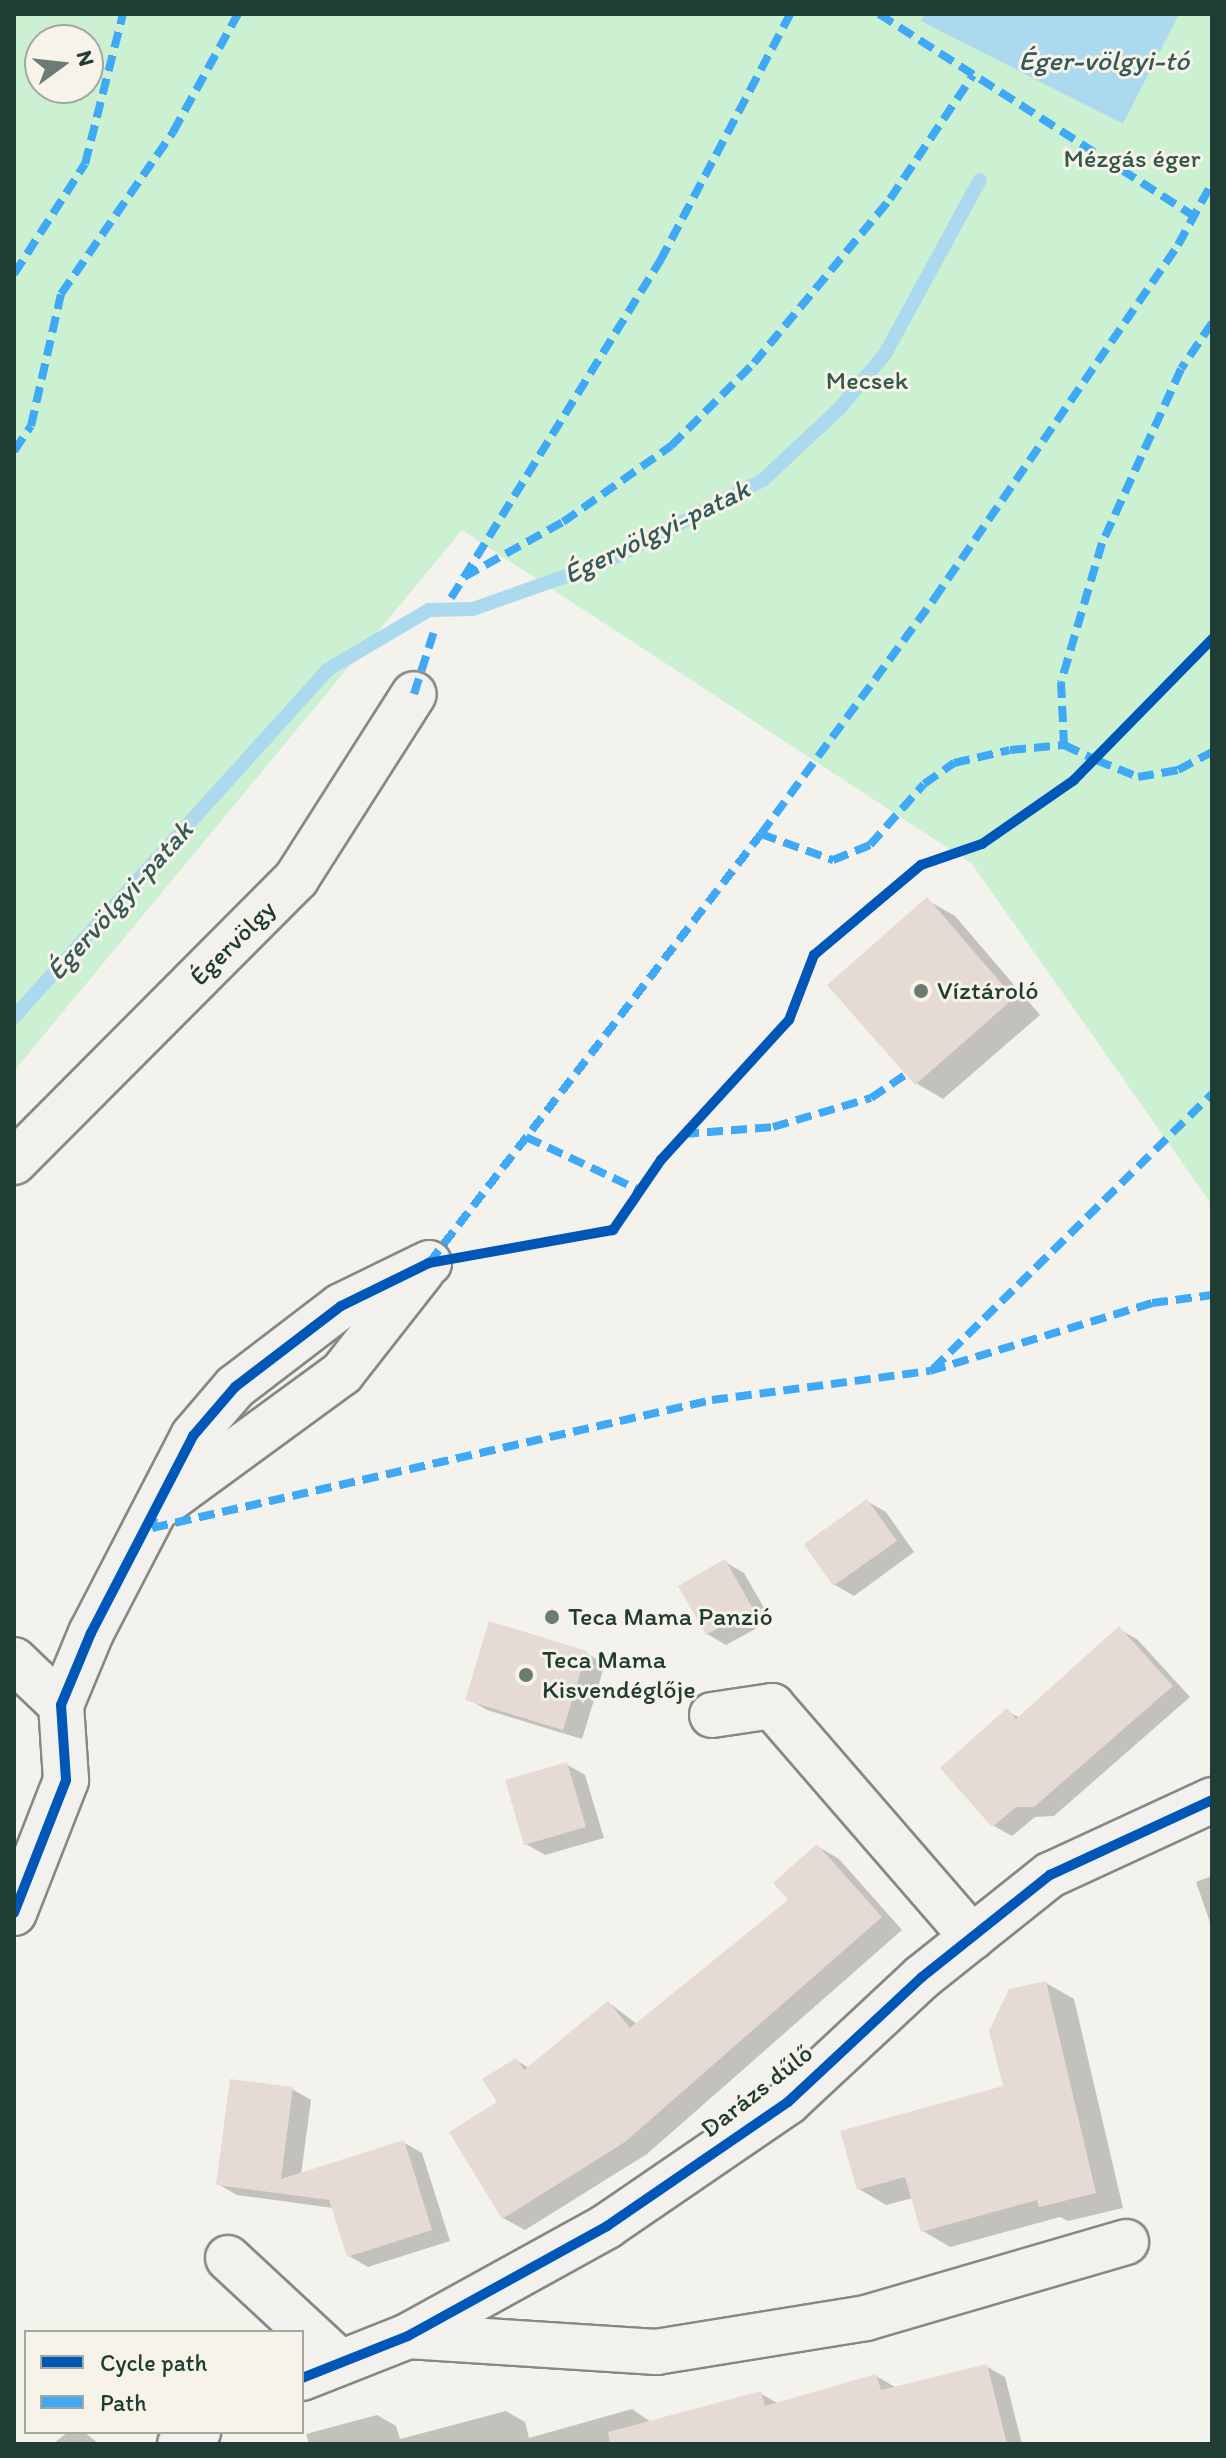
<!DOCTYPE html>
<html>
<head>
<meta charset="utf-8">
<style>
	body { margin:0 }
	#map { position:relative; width:1226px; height:2458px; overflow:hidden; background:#f4f2ec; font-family:Itim,sans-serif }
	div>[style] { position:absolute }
	.green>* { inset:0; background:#ccf1d2 }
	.water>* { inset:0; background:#abd9ed }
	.shadow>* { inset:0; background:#0003 }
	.stream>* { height:14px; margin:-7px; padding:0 7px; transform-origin:7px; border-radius:7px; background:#abd9ed }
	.building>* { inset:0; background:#e6dad5 }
	.roads { filter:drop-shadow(2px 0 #848985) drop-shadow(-2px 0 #848985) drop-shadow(0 2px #848985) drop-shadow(0 -2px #848985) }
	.minor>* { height:44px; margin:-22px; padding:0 22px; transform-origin:22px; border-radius:22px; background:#f2f1ed }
	.quiet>* { height:8px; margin-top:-4px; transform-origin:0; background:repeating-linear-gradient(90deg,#3fa9f5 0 16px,transparent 0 24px) }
	.cycleway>* { height:10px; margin:-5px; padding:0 5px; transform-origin:5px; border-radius:5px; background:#0057b8 }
	.dots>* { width:22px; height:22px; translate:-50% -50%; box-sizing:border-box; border:4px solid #f7f3e8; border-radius:50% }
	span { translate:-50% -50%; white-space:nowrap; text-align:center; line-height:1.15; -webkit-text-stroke:6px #f7f3e8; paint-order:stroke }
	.park-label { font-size:26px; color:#345849 }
	.street-label { font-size:26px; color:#1f3d34 }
	.poi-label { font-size:26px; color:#1f3d34 }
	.left { translate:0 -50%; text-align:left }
	.water-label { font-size:28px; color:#355a59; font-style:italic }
	.frame { position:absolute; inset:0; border:16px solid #1f3d34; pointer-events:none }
	.legend { position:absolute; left:24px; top:2330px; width:280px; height:104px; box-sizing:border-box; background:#f7f3e8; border:2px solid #a1aaa0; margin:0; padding:10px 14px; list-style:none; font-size:24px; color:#1f3d34 }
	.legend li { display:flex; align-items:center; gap:16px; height:40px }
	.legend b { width:40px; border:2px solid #a1aaa0 }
	.north { position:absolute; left:24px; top:24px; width:80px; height:80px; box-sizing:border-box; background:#f7f3e8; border:2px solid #a1aaa0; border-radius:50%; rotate:75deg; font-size:22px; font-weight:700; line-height:32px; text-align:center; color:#1f3d34 }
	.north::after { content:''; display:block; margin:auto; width:28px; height:36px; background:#6a7c74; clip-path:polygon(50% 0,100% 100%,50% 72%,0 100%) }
</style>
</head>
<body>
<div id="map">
	<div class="green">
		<i style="clip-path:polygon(evenodd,14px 14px,925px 14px,922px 21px,1123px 124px,1179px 14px,1212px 14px,1212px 1205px,972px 864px,462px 530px,14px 1071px,14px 14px,40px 40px,88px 40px,88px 88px,40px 88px,40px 40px)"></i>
	</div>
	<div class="water">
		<i style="clip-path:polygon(925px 14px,1179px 14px,1123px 124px,921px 21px)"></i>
	</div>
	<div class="shadow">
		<i style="clip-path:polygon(927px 900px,955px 916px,1040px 1015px,943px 1099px,916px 1083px)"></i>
		<i style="clip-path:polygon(867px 1501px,886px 1512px,914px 1552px,854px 1596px,835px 1585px)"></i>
		<i style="clip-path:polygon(725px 1562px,744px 1573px,771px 1620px,726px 1645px,707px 1634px)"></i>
		<i style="clip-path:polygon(1119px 1629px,1138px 1640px,1190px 1697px,1054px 1816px,1035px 1817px,1012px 1836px,994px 1826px,1007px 1711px,1020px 1718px)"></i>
		<i style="clip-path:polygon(586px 1653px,605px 1664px,582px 1739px,487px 1710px,468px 1699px)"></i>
		<i style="clip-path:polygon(566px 1764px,585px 1775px,604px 1838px,545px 1855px,526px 1844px)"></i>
		<i style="clip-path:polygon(817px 1846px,839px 1859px,902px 1930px,647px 2154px,525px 2230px,503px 2218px,499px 2102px,516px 2060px,529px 2068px,609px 2003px,637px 2024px,791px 1900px)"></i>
		<i style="clip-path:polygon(1212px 1876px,1212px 1928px,1196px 1882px)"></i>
		<i style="clip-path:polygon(1046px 1983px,1074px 1999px,1123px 2208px,1068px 2221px,1060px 2217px,950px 2247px,923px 2231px,913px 2198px,886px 2205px,859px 2189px,1006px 2087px)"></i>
		<i style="clip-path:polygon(292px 2089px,311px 2100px,301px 2175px,403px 2142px,422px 2153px,450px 2241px,368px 2267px,349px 2256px,333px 2208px,237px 2195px,218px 2184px)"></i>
		<i style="clip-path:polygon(986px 2366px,1005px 2377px,1022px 2444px,309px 2444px,306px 2434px,377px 2415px,396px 2426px,400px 2439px,506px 2411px,525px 2422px,529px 2438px,632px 2409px,651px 2422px,760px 2393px,779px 2404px,876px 2376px,895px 2387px)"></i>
		<i style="clip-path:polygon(68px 2432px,84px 2432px,99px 2444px,53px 2444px)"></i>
	</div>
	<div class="stream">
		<i style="left:14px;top:1017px;width:467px;rotate:-47.9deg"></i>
		<i style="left:327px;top:670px;width:118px;rotate:-30.5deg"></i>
		<i style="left:429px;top:610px;width:44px;rotate:-1.3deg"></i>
		<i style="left:473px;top:609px;width:141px;rotate:-19.5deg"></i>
		<i style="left:606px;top:562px;width:177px;rotate:-27.6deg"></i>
		<i style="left:763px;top:480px;width:105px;rotate:-43.1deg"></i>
		<i style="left:840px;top:408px;width:70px;rotate:-50.2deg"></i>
		<i style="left:885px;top:354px;width:198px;rotate:-61.4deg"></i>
	</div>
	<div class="building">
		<i style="clip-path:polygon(927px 897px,1014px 998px,915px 1085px,827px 985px)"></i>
		<i style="clip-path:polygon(867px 1499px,897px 1541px,833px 1586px,804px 1544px)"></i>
		<i style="clip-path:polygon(725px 1559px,753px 1609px,706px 1635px,678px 1586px)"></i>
		<i style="clip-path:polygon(489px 1621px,587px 1651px,563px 1730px,465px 1700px)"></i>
		<i style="clip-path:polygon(1119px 1626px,1173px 1686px,1034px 1807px,1016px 1807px,992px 1827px,940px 1768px,1007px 1708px,1016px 1719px)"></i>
		<i style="clip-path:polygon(567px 1762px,586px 1827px,524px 1845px,505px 1780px)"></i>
		<i style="clip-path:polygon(817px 1844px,882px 1917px,625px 2142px,502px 2219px,449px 2132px,497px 2102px,482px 2079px,516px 2058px,524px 2070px,608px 2001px,630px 2028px,788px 1900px,773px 1883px)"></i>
		<i style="clip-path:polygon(1046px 1981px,1096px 2193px,1039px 2207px,1037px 2200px,921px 2232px,905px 2177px,857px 2190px,840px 2131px,1003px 2086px,989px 2031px,1009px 1989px)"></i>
		<i style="clip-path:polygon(230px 2079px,293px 2087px,281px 2179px,404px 2140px,432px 2230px,347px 2257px,329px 2200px,216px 2185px)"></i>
		<i style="clip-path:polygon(987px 2364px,1007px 2444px,610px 2444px,608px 2432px,761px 2391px,765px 2406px,876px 2374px,881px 2390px)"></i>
	</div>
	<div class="roads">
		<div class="minor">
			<i style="left:14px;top:1162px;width:400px;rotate:-45.1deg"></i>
			<i style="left:296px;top:879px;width:219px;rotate:-57.5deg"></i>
			<i style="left:163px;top:1504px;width:222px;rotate:-36.2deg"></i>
			<i style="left:342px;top:1373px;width:130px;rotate:-51.9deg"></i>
			<i style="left:14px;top:1660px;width:65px;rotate:43.8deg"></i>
			<i style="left:712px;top:1715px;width:61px;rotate:-8.5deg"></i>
			<i style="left:772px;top:1706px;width:306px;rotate:49.1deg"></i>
			<i style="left:14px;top:1913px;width:143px;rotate:-68.6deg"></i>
			<i style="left:66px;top:1780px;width:75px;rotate:-93.8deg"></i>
			<i style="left:61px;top:1705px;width:78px;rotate:-67.4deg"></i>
			<i style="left:91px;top:1633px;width:222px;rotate:-62.6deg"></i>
			<i style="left:193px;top:1436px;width:65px;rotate:-49.4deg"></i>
			<i style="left:235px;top:1387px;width:133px;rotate:-37.4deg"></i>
			<i style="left:341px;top:1306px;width:98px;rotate:-26deg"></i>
			<i style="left:228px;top:2258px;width:153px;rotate:42.9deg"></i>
			<i style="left:408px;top:2336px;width:249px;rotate:3.7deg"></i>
			<i style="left:656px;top:2352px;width:213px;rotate:-9.2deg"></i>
			<i style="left:866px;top:2318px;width:271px;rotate:-16.3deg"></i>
			<i style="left:302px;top:2378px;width:114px;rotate:-21.6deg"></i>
			<i style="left:408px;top:2336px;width:227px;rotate:-28.9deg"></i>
			<i style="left:607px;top:2226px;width:219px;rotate:-34.4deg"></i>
			<i style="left:788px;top:2102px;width:183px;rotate:-43deg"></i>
			<i style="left:922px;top:1977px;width:164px;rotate:-38.6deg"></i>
			<i style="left:1050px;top:1875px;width:179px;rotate:-24.8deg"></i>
			<i style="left:180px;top:2444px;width:22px;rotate:-34deg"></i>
		</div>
	</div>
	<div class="quiet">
		<i style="left:879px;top:14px;width:371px;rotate:32.7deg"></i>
		<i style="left:14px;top:274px;width:131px;rotate:-57.2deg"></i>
		<i style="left:85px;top:164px;width:155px;rotate:-75.8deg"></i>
		<i style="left:1212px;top:323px;width:55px;rotate:124deg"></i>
		<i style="left:1181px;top:369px;width:191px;rotate:114.4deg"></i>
		<i style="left:1102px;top:543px;width:145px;rotate:106.4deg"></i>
		<i style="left:1061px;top:682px;width:63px;rotate:87.3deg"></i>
		<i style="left:1064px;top:745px;width:35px;rotate:25deg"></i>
		<i style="left:1096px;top:760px;width:45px;rotate:22deg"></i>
		<i style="left:1138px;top:777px;width:41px;rotate:-9.9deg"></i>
		<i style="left:1178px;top:770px;width:38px;rotate:-28deg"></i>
		<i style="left:14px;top:451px;width:30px;rotate:-56deg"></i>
		<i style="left:31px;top:426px;width:135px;rotate:-77.2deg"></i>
		<i style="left:61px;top:294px;width:197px;rotate:-55.3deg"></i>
		<i style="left:173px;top:132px;width:135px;rotate:-61.2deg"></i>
		<i style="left:464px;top:577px;width:113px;rotate:-29.1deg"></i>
		<i style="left:563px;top:522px;width:132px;rotate:-35.1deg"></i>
		<i style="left:671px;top:446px;width:117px;rotate:-45deg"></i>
		<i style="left:754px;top:363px;width:213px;rotate:-50.3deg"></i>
		<i style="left:890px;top:199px;width:149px;rotate:-56.2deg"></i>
		<i style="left:451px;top:598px;width:397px;rotate:-58.2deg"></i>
		<i style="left:660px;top:261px;width:279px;rotate:-62.2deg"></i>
		<i style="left:414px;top:694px;width:69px;rotate:-72.3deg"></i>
		<i style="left:761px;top:834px;width:77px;rotate:19.9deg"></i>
		<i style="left:833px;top:860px;width:40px;rotate:-22deg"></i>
		<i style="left:870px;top:845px;width:81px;rotate:-48.5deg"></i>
		<i style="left:924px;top:784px;width:37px;rotate:-35deg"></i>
		<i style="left:954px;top:763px;width:57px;rotate:-13.1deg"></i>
		<i style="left:1010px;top:750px;width:54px;rotate:-5.3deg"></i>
		<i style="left:683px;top:1134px;width:90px;rotate:-4.4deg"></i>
		<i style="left:773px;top:1127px;width:102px;rotate:-16.5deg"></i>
		<i style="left:871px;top:1098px;width:41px;rotate:-34.1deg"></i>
		<i style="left:526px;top:1137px;width:125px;rotate:25.1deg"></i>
		<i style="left:429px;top:1263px;width:542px;rotate:-52.26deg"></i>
		<i style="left:761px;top:834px;width:292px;rotate:-53.6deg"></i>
		<i style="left:934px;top:599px;width:430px;rotate:-55.4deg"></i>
		<i style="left:1178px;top:245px;width:71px;rotate:-61.3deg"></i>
		<i style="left:933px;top:1369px;width:392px;rotate:-44.6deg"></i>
		<i style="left:154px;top:1518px;width:10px;rotate:101deg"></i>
		<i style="left:152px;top:1528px;width:574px;rotate:-12.88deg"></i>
		<i style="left:712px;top:1400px;width:220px;rotate:-7.6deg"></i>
		<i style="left:930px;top:1371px;width:232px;rotate:-17deg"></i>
		<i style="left:1152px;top:1303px;width:61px;rotate:-7.6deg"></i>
	</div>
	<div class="cycleway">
		<i style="left:14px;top:1913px;width:143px;rotate:-68.6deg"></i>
		<i style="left:66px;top:1780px;width:75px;rotate:-93.8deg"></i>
		<i style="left:61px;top:1705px;width:78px;rotate:-67.4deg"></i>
		<i style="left:91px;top:1633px;width:222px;rotate:-62.6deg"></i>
		<i style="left:193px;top:1436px;width:65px;rotate:-49.4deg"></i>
		<i style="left:235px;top:1387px;width:133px;rotate:-37.4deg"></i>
		<i style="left:341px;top:1306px;width:98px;rotate:-26deg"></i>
		<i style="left:429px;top:1263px;width:187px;rotate:-10.2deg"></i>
		<i style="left:613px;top:1230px;width:85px;rotate:-55.6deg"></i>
		<i style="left:661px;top:1160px;width:190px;rotate:-47.6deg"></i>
		<i style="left:789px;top:1020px;width:70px;rotate:-69deg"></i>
		<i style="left:814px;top:955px;width:140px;rotate:-40.1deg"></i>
		<i style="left:921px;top:865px;width:65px;rotate:-19deg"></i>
		<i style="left:982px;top:844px;width:112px;rotate:-34.8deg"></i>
		<i style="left:1074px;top:780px;width:197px;rotate:-45.6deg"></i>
		<i style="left:302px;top:2378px;width:114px;rotate:-21.6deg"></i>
		<i style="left:408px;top:2336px;width:227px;rotate:-28.9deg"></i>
		<i style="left:607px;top:2226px;width:219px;rotate:-34.4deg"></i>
		<i style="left:788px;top:2102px;width:183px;rotate:-43deg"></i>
		<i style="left:922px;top:1977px;width:164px;rotate:-38.6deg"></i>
		<i style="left:1050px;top:1875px;width:179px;rotate:-24.8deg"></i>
	</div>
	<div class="dots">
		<i style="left:921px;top:991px;background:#6a7c74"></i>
		<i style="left:552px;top:1617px;background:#6a7c74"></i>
		<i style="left:526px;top:1675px;background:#6a7c74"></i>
	</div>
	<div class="park-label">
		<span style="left:1132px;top:159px">Mézgás éger</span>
		<span style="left:867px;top:381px">Mecsek</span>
	</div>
	<div class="street-label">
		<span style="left:233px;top:943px;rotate:-45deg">Égervölgy</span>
		<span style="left:757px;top:2091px;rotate:-38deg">Darázs dűlő</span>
	</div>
	<div class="poi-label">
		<span class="left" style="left:937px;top:991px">Víztároló</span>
		<span class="left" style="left:568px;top:1617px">Teca Mama Panzió</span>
		<span class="left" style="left:542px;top:1675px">Teca Mama<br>Kisvendéglője</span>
	</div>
	<div class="water-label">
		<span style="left:1104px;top:60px">Éger-völgyi-tó</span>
		<span style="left:656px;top:531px;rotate:-26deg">Égervölgyi-patak</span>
		<span style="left:119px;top:900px;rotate:-48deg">Égervölgyi-patak</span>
	</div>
	<div class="frame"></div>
	<ul class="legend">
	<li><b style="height:10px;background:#0057b8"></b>Cycle path</li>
	<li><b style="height:10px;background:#3fa9f5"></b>Path</li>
	</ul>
	<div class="north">N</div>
</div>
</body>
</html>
